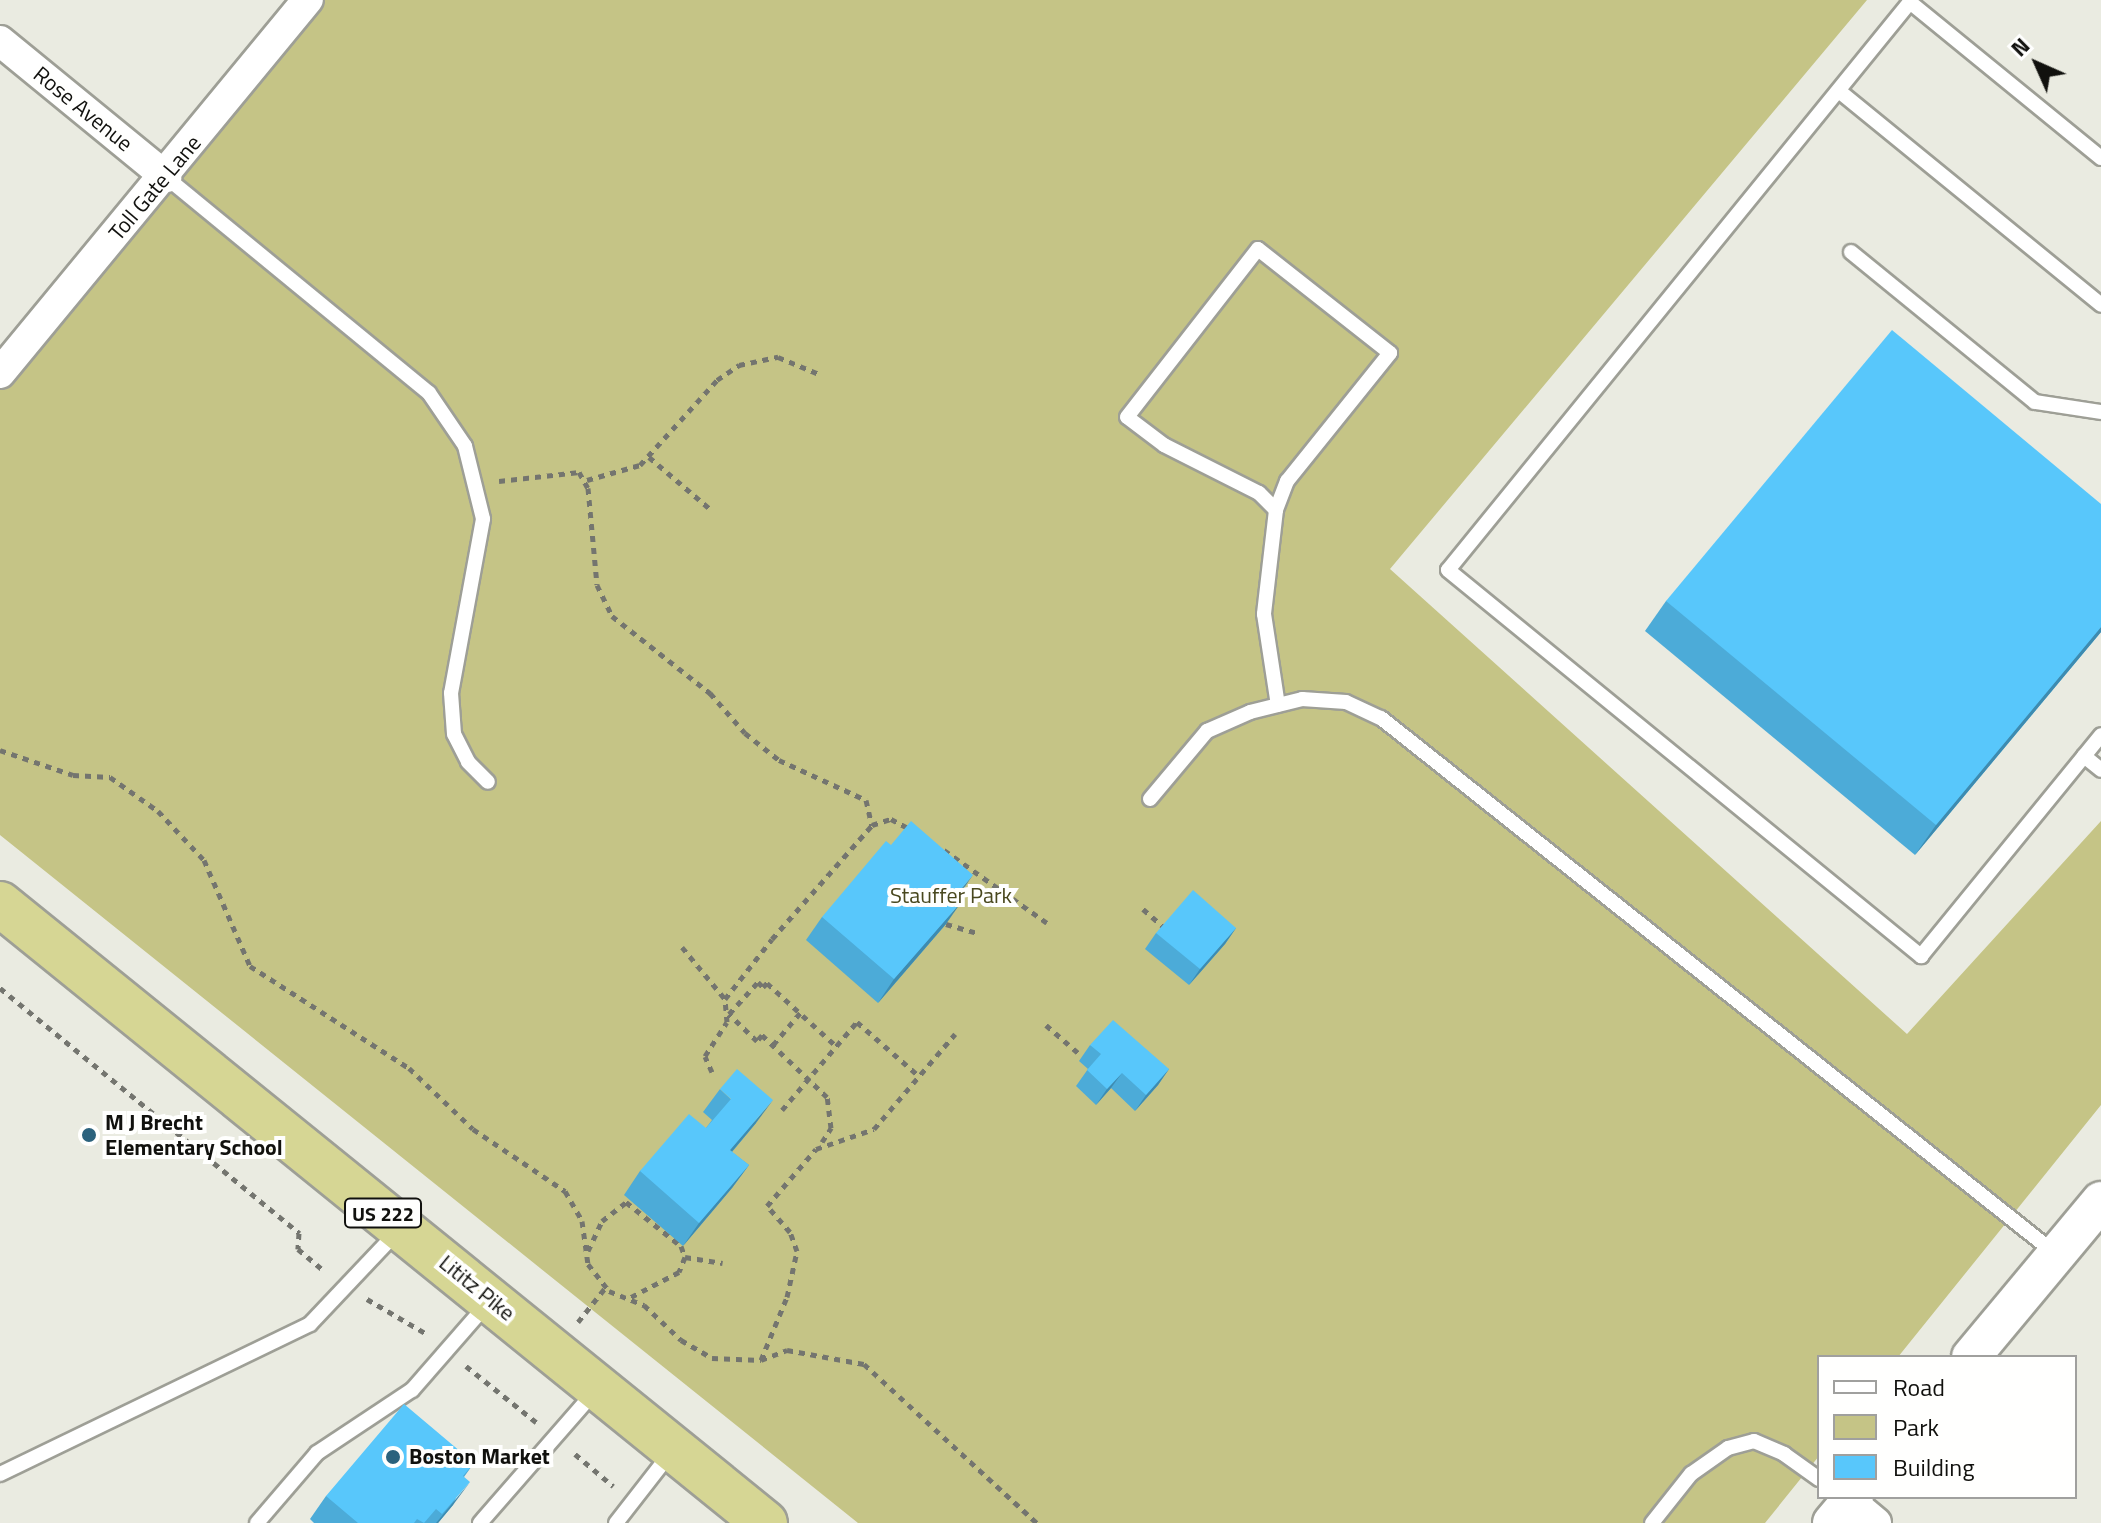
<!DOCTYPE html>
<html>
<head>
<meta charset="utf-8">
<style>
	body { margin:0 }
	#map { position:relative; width:2101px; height:1523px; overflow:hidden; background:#eaebe1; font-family:"Titillium Web",sans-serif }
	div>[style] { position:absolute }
	.green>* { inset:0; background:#c5c486 }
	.path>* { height:5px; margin-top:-2.5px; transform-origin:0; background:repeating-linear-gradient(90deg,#74756f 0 6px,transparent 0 12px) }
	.roads { filter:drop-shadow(2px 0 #9e9f96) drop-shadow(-2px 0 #9e9f96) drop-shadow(0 2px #9e9f96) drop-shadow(0 -2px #9e9f96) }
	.service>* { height:14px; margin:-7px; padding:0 7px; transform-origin:7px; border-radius:7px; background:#fff }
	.minor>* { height:30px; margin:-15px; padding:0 15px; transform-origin:15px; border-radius:15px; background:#fff }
	.tertiary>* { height:38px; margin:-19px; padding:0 19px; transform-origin:19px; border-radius:19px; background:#fff }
	.trunk>* { height:44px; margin:-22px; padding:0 22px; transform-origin:22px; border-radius:22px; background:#d6d694 }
	.wall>* { inset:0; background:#4cabd8 }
	.shaded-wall>* { inset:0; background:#3e8bb0 }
	.building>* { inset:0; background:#58c7fb }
	.dots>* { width:22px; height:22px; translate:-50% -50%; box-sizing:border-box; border:4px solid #fffffe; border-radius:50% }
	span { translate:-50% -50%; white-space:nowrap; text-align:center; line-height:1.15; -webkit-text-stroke:8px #fffffe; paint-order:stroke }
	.shield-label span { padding:2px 6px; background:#fffffe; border:2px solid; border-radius:6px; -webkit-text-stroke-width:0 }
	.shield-label { font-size:20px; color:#11110e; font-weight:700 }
	.street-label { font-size:22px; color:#11110e }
	.park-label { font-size:22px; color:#49481e }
	.poi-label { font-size:22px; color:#11110e; font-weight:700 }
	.left { translate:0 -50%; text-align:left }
	.legend { position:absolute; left:1817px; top:1355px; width:260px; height:144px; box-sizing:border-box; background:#fffffe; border:2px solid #a0a09e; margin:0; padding:10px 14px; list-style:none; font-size:24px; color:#11110e }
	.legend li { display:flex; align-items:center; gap:16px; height:40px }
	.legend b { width:40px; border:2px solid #a0a09e }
	.north { position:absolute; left:1997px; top:24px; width:80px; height:80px; -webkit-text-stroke:6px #fffffe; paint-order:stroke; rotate:315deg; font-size:22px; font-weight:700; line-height:32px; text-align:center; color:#11110e }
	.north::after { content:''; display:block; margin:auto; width:28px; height:36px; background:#11110e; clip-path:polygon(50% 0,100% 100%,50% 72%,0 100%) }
</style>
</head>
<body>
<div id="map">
	<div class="green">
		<i style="clip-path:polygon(308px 0,1867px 0,1390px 569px,1907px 1034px,2101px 821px,2101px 1105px,1898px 1357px,1819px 1357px,1819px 1456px,1765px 1523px,858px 1523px,0 835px,0 373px)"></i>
	</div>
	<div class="path">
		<i style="left:649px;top:457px;width:79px;rotate:40.4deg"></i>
		<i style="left:587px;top:480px;width:55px;rotate:-15.8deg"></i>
		<i style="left:640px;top:465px;width:115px;rotate:-47.8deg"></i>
		<i style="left:717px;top:380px;width:27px;rotate:-34deg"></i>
		<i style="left:739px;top:365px;width:40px;rotate:-12deg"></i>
		<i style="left:778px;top:357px;width:44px;rotate:22.5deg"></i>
		<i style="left:499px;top:481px;width:81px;rotate:-6.4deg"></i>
		<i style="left:579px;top:472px;width:18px;rotate:61deg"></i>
		<i style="left:588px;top:488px;width:97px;rotate:84.7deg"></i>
		<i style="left:597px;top:585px;width:34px;rotate:64deg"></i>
		<i style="left:612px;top:616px;width:125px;rotate:38.2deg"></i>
		<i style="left:710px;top:693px;width:53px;rotate:48.8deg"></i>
		<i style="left:745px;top:733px;width:43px;rotate:38.5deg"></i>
		<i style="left:779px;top:760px;width:96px;rotate:24.7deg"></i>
		<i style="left:866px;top:800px;width:26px;rotate:77deg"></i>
		<i style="left:0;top:750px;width:77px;rotate:18.9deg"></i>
		<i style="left:73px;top:775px;width:37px;rotate:3deg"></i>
		<i style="left:110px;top:777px;width:59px;rotate:35.3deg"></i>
		<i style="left:158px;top:811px;width:67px;rotate:46.8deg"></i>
		<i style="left:204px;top:860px;width:116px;rotate:66.5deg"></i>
		<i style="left:250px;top:966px;width:189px;rotate:32.7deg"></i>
		<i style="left:409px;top:1068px;width:88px;rotate:43.6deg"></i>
		<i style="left:473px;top:1129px;width:111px;rotate:34deg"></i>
		<i style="left:565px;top:1191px;width:34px;rotate:60deg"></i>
		<i style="left:582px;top:1221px;width:43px;rotate:82.1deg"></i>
		<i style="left:588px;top:1264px;width:34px;rotate:52deg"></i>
		<i style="left:609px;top:1291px;width:38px;rotate:22deg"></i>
		<i style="left:644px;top:1305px;width:51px;rotate:43.4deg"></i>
		<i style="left:681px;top:1340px;width:36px;rotate:30deg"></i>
		<i style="left:712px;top:1358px;width:49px;rotate:2.3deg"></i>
		<i style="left:761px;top:1360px;width:28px;rotate:-21deg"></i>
		<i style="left:787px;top:1350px;width:78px;rotate:10.3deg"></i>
		<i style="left:864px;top:1364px;width:235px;rotate:42.6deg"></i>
		<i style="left:944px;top:850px;width:126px;rotate:35.3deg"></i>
		<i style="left:1143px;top:909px;width:28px;rotate:41deg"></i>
		<i style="left:946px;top:924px;width:33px;rotate:16deg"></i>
		<i style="left:682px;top:947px;width:67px;rotate:50.4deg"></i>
		<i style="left:0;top:988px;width:387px;rotate:39.3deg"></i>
		<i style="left:299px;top:1233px;width:16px;rotate:94deg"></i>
		<i style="left:298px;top:1249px;width:35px;rotate:40deg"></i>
		<i style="left:1046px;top:1025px;width:49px;rotate:40.9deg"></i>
		<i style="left:773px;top:1045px;width:42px;rotate:-49.8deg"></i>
		<i style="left:712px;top:1072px;width:17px;rotate:-114deg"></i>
		<i style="left:705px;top:1056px;width:40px;rotate:-57.1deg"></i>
		<i style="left:727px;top:1022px;width:23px;rotate:-95deg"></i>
		<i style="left:725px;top:999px;width:76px;rotate:-51.9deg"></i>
		<i style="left:772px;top:939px;width:152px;rotate:-48.7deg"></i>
		<i style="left:872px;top:825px;width:20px;rotate:-18deg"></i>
		<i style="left:891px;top:819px;width:24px;rotate:28deg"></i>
		<i style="left:782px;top:1110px;width:116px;rotate:-49.6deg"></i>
		<i style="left:857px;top:1022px;width:82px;rotate:41.1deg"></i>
		<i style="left:822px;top:1142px;width:17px;rotate:-57deg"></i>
		<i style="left:831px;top:1128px;width:31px;rotate:-97deg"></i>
		<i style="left:827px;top:1097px;width:90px;rotate:-136.4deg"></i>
		<i style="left:762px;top:1035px;width:8px;rotate:130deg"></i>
		<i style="left:757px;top:1041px;width:39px;rotate:-136deg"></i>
		<i style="left:729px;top:1014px;width:43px;rotate:-47.8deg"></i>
		<i style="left:758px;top:982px;width:7px;rotate:45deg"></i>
		<i style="left:763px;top:987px;width:6px;rotate:-45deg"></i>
		<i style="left:767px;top:983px;width:93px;rotate:42.4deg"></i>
		<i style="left:588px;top:1251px;width:33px;rotate:-65deg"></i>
		<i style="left:602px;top:1221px;width:31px;rotate:-38deg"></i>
		<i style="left:626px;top:1202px;width:70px;rotate:38.7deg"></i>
		<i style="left:681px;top:1246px;width:12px;rotate:70deg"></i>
		<i style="left:685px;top:1257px;width:16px;rotate:112deg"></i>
		<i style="left:679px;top:1272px;width:56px;rotate:152.5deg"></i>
		<i style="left:685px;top:1257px;width:38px;rotate:9deg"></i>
		<i style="left:367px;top:1299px;width:69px;rotate:30.3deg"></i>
		<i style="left:578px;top:1322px;width:43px;rotate:-51.5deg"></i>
		<i style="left:761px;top:1360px;width:68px;rotate:-67.6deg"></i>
		<i style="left:787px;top:1297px;width:47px;rotate:-77.7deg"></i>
		<i style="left:797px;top:1251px;width:20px;rotate:-110deg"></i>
		<i style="left:790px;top:1232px;width:35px;rotate:-131deg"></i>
		<i style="left:767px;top:1206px;width:75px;rotate:-49.3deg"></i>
		<i style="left:816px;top:1149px;width:61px;rotate:-19deg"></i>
		<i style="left:874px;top:1129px;width:125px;rotate:-49.5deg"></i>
		<i style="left:466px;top:1366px;width:90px;rotate:38.7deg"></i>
		<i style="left:575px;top:1454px;width:50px;rotate:40.1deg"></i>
	</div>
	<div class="roads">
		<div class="service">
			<i style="left:1839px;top:91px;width:338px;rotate:39.2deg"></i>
			<i style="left:2101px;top:158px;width:247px;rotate:-140.8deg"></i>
			<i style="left:1910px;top:2px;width:732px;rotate:129.12deg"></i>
			<i style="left:1448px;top:570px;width:611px;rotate:39.22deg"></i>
			<i style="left:1921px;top:956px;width:285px;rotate:-50.8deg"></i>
			<i style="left:166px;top:177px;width:340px;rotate:39.4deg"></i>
			<i style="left:429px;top:393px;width:64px;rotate:55.8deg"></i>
			<i style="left:465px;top:446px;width:75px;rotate:76.1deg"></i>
			<i style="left:483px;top:519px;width:177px;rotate:100.4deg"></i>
			<i style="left:451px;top:693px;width:41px;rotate:85.8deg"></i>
			<i style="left:454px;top:734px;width:31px;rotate:63deg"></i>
			<i style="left:468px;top:762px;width:28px;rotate:45deg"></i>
			<i style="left:1851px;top:252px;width:237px;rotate:39.2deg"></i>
			<i style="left:2035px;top:402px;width:67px;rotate:8.6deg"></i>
			<i style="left:1276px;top:510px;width:24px;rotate:-135deg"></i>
			<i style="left:1259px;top:493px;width:106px;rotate:-153.2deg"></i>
			<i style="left:1164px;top:445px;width:46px;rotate:-142.9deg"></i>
			<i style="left:1127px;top:417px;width:213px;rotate:-52.1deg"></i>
			<i style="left:1258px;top:249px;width:168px;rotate:38.2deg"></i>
			<i style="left:1390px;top:353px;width:164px;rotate:128.8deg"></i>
			<i style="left:1287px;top:481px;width:31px;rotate:111deg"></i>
			<i style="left:1276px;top:510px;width:105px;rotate:96.6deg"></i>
			<i style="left:1264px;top:614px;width:92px;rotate:81.3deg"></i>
			<i style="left:2084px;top:756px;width:22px;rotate:39deg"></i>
			<i style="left:1150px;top:799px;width:89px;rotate:-50deg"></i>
			<i style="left:1207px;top:731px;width:47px;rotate:-23.8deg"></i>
			<i style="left:1250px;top:712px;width:54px;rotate:-14deg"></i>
			<i style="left:1302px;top:699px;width:44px;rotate:3.9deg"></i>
			<i style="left:1346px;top:702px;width:38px;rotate:25deg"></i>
			<i style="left:1381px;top:718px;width:862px;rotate:38.45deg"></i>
			<i style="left:0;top:1474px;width:344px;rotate:-25.8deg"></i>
			<i style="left:310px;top:1324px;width:129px;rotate:-46.6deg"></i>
			<i style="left:257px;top:1523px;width:92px;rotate:-49.4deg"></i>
			<i style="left:317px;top:1453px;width:114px;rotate:-33.6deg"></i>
			<i style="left:412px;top:1390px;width:116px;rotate:-48.9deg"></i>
			<i style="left:480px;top:1523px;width:175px;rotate:-48.9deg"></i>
			<i style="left:616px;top:1523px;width:91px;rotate:-52.1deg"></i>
			<i style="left:1652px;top:1523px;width:63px;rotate:-51.5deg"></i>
			<i style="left:1691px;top:1474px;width:45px;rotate:-35.1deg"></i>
			<i style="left:1728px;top:1448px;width:27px;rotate:-15deg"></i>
			<i style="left:1754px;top:1441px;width:33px;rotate:23deg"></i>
			<i style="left:1784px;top:1454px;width:43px;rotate:35.5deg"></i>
		</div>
		<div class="minor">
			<i style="left:0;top:41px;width:215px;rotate:39.3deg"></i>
			<i style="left:0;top:373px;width:484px;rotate:-50.5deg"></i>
			<i style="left:1850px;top:1501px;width:34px;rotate:40deg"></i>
		</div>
		<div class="tertiary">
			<i style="left:1971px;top:1357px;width:203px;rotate:-50.2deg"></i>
			<i style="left:1832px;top:1523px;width:34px;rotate:-50deg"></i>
		</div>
		<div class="trunk">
			<i style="left:0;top:904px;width:984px;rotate:38.98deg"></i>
		</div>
	</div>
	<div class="wall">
		<i style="clip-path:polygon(2101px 504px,2101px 632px,1915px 855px,1645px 631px,1666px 601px)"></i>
		<i style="clip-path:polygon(958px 897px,946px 924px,878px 1003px,806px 940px,822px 917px)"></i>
		<i style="clip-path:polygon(1236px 928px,1225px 944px,1189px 985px,1145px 949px,1156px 933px)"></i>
		<i style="clip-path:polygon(1090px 1045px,1169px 1069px,1158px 1085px,1135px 1111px,1111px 1088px,1096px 1105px,1076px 1086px,1088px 1069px,1079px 1061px)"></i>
		<i style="clip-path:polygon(720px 1089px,756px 1123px,732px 1152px,749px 1165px,732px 1188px,683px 1246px,624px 1195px,640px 1171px,706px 1128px,712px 1120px,703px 1112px)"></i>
		<i style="clip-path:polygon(474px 1463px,464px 1477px,453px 1505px,438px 1523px,314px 1523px,310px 1519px,326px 1496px)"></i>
	</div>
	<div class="shaded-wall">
		<i style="clip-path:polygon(2101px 627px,2101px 632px,1915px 855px,1936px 825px)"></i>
		<i style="clip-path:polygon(973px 875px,957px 898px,956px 895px)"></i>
		<i style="clip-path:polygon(962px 901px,946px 924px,878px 1003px,894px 979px)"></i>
		<i style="clip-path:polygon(1236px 928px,1225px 944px,1189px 985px,1200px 969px)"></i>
		<i style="clip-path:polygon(1169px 1069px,1158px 1085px,1135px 1111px,1146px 1095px)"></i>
		<i style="clip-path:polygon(1122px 1073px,1111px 1088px,1096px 1105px,1107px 1089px)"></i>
		<i style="clip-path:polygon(773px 1100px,756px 1123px,714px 1173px,730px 1150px)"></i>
		<i style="clip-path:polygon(749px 1165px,732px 1188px,683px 1246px,699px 1223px)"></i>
		<i style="clip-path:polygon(470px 1482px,453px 1505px,438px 1523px,436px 1523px)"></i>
	</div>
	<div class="building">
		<i style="clip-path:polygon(1892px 330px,2101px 504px,2101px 627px,1936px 825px,1666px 601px)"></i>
		<i style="clip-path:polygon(911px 821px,973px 875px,956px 895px,962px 901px,894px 979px,822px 917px,886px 841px,891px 845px)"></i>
		<i style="clip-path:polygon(1193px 890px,1236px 928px,1200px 969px,1156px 933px)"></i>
		<i style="clip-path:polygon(1113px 1020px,1169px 1069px,1146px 1095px,1122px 1073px,1107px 1089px,1087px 1070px,1101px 1054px,1090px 1045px)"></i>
		<i style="clip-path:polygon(737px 1069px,773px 1100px,730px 1150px,749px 1165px,699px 1223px,640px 1171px,689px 1114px,706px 1128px,731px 1099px,720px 1089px)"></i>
		<i style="clip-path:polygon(404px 1404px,474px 1463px,463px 1476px,470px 1482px,442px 1514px,436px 1509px,424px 1523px,417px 1519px,414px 1523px,358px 1523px,326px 1496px)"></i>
	</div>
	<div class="dots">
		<i style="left:89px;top:1135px;background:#2b627d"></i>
		<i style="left:393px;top:1457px;background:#2b627d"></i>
	</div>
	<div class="shield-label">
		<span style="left:383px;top:1213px">US 222</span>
	</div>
	<div class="street-label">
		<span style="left:83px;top:109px;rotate:39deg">Rose Avenue</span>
		<span style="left:155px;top:188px;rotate:-50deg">Toll Gate Lane</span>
		<span style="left:477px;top:1288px;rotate:39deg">Lititz Pike</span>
	</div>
	<div class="park-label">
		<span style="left:951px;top:896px">Stauffer Park</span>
	</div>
	<div class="poi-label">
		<span class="left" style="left:105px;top:1135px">M J Brecht<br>Elementary School</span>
		<span class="left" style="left:409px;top:1457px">Boston Market</span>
	</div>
	<ul class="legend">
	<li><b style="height:10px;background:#fff"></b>Road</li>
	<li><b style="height:22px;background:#c5c486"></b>Park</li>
	<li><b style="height:22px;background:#58c7fb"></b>Building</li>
	</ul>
	<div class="north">N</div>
</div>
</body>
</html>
